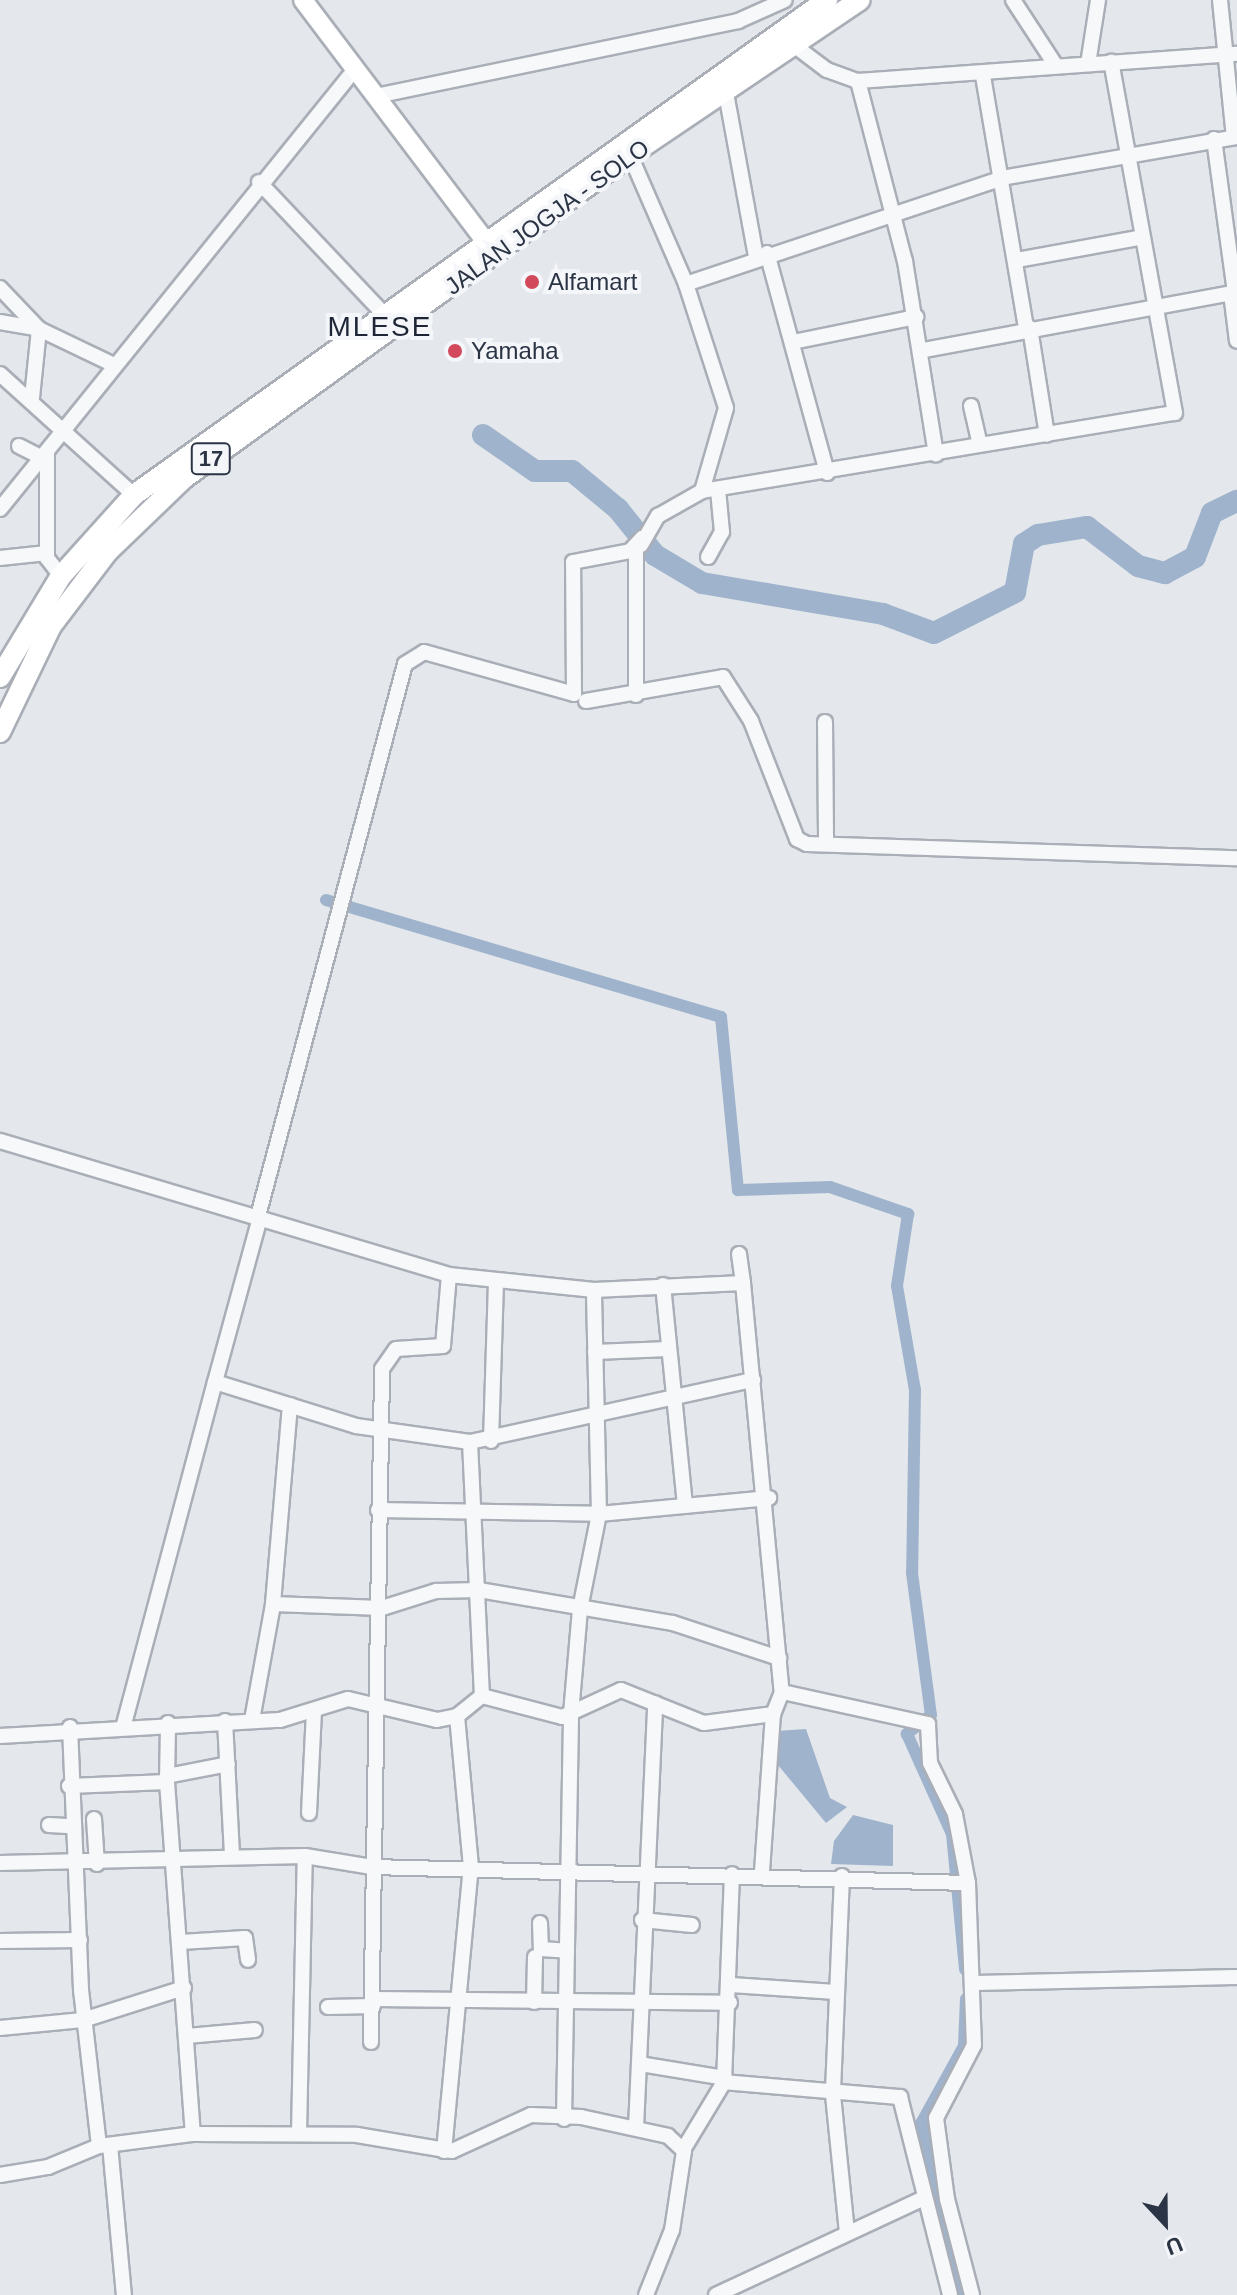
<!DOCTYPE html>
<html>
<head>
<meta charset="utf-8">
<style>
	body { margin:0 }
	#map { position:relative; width:1237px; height:2295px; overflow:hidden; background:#e4e7ec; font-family:Arial,sans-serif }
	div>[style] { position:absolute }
	.water>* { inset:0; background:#9fb4cc }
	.canal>* { height:12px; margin:-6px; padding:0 6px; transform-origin:6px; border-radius:6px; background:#9fb4cc }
	.river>* { height:22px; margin:-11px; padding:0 11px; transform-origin:11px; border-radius:11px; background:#9fb4cc }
	.roads { filter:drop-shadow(2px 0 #a9aeb7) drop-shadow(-2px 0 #a9aeb7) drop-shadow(0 2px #a9aeb7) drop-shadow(0 -2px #a9aeb7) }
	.minor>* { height:14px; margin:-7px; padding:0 7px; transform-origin:7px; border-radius:7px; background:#f7f8fa }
	.major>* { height:18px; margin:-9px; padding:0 9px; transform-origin:9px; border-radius:9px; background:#fff }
	.highway>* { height:20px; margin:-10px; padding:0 10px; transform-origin:10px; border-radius:10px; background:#fff }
	.dots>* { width:22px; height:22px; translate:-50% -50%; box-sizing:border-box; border:4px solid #f4f6f9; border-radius:50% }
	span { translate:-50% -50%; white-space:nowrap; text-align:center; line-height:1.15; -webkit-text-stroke:8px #f4f6f9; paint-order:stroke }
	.shield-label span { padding:2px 6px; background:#f4f6f9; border:2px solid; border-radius:6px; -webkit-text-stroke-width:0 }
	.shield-label { font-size:22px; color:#2b3445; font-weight:700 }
	.street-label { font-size:24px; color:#2b3445 }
	.poi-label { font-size:24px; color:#2b3445 }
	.left { translate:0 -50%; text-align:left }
	.quarter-label { font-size:28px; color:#1d2536; letter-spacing:2px }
	.north { position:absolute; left:1125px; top:2183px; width:80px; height:80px; -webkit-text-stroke:6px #f4f6f9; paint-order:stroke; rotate:158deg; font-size:22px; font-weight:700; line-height:32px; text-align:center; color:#2b3445 }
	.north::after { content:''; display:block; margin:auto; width:28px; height:36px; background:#2b3445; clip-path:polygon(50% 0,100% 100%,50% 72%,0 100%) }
</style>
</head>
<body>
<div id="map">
	<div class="water">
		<i style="clip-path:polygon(806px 1729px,830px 1798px,847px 1807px,826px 1823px,773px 1759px,776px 1731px)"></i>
		<i style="clip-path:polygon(853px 1815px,893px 1825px,893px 1866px,831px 1864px,834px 1841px)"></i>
	</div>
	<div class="canal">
		<i style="left:326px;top:900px;width:412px;rotate:16.5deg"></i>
		<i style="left:721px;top:1017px;width:174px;rotate:84.4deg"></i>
		<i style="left:738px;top:1190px;width:92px;rotate:-1.9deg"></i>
		<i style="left:830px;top:1187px;width:83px;rotate:19.1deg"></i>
		<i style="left:908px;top:1214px;width:73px;rotate:98.7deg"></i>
		<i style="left:897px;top:1286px;width:106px;rotate:80.2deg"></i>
		<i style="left:915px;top:1390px;width:183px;rotate:90.9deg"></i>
		<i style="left:912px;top:1573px;width:143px;rotate:82.4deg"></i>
		<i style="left:931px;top:1715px;width:31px;rotate:142deg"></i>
		<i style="left:907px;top:1734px;width:110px;rotate:65.8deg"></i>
		<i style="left:952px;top:1834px;width:136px;rotate:84.5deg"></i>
		<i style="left:959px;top:2295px;width:177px;rotate:-102.1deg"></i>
		<i style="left:922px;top:2122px;width:87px;rotate:-61.1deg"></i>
		<i style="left:964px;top:2046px;width:47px;rotate:-87.6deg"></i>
	</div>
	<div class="river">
		<i style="left:483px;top:435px;width:63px;rotate:34.7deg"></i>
		<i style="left:535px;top:471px;width:37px"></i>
		<i style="left:572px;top:471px;width:60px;rotate:39.6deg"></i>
		<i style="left:618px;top:509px;width:59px;rotate:51.2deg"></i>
		<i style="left:655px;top:555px;width:55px;rotate:30.8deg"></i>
		<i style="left:702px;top:583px;width:184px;rotate:9.7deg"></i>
		<i style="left:883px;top:614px;width:54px;rotate:20.4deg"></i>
		<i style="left:934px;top:633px;width:91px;rotate:-26.8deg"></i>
		<i style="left:1015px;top:592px;width:49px;rotate:-79.4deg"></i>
		<i style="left:1024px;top:544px;width:17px;rotate:-33deg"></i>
		<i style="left:1038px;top:535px;width:50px;rotate:-9.3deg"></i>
		<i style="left:1087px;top:527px;width:64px;rotate:37.4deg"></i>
		<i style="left:1138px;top:566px;width:28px;rotate:15deg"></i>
		<i style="left:1165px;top:573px;width:34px;rotate:-28deg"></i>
		<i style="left:1195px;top:557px;width:47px;rotate:-68.9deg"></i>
		<i style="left:1212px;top:513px;width:28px;rotate:-26deg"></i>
	</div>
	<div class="roads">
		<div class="minor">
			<i style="left:1013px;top:0;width:79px;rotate:56.9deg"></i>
			<i style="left:1220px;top:0;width:138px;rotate:84.2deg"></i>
			<i style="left:795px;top:46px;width:40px;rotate:37deg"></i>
			<i style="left:827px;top:70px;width:33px;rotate:20deg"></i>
			<i style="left:858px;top:81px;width:380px;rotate:-4.1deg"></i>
			<i style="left:1088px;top:64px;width:65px;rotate:-81.1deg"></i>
			<i style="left:983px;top:76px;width:256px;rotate:80.3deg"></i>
			<i style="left:858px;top:81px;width:186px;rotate:75.4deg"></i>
			<i style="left:905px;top:261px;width:196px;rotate:80.9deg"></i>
			<i style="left:726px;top:93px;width:167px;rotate:79.6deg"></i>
			<i style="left:376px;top:96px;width:370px;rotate:-11.7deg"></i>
			<i style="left:738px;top:21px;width:51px;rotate:-24.1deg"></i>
			<i style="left:1214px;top:139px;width:154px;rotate:82.2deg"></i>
			<i style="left:630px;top:155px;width:141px;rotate:66.5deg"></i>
			<i style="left:686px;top:284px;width:130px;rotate:72.1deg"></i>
			<i style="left:726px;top:408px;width:86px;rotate:106.1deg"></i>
			<i style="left:259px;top:182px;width:182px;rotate:46.6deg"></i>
			<i style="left:767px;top:253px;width:228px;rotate:74.7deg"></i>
			<i style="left:1017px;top:260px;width:123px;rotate:-10.3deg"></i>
			<i style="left:686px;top:284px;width:333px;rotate:-18.5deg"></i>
			<i style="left:1002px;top:178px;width:239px;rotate:-9.9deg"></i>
			<i style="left:0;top:288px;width:57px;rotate:46.4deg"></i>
			<i style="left:39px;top:329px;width:81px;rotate:25.6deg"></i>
			<i style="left:1231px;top:293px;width:48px;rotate:82.9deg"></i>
			<i style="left:0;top:322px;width:40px;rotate:10deg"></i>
			<i style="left:39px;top:329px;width:69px;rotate:95.8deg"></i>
			<i style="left:1030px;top:328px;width:108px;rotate:81deg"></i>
			<i style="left:793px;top:342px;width:126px;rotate:-11.5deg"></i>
			<i style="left:924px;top:350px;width:318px;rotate:-10.5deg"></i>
			<i style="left:0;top:374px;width:181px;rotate:42.1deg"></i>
			<i style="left:971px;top:406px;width:39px;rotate:77deg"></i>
			<i style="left:19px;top:446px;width:27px;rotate:27deg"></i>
			<i style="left:47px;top:453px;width:105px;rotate:90deg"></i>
			<i style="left:47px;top:558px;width:23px;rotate:52deg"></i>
			<i style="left:0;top:509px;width:565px;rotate:-51.1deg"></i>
			<i style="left:641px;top:545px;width:34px;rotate:-60deg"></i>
			<i style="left:658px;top:516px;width:51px;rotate:-29.6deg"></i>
			<i style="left:702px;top:491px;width:479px;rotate:-9.4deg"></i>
			<i style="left:1175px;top:413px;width:357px;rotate:-100.3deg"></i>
			<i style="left:636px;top:553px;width:142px;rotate:90deg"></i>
			<i style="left:708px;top:557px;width:29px;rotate:-61deg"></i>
			<i style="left:722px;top:532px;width:42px;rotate:-95.4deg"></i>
			<i style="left:0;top:558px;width:47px;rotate:-6.1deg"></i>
			<i style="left:586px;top:701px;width:139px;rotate:-9.9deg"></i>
			<i style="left:723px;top:677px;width:52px;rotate:57.5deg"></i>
			<i style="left:751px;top:721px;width:127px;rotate:68.7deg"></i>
			<i style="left:797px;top:839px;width:11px;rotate:27deg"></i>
			<i style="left:807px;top:844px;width:430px;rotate:1.9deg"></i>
			<i style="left:825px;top:722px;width:122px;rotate:89.5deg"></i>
			<i style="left:0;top:1141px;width:469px;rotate:16.6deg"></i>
			<i style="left:449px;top:1275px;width:146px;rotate:5.9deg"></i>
			<i style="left:594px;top:1290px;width:149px;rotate:-2.7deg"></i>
			<i style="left:743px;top:1283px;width:411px;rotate:84.6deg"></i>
			<i style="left:782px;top:1692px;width:24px;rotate:112deg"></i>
			<i style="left:773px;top:1714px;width:158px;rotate:94deg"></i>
			<i style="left:258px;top:1216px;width:571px;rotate:-75.09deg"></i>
			<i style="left:405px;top:664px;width:22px;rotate:-32deg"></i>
			<i style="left:424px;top:652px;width:156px;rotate:15.6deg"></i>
			<i style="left:574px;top:694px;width:132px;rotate:-90.4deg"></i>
			<i style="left:573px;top:562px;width:58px;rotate:-10.9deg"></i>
			<i style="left:630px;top:551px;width:18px;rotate:-47deg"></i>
			<i style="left:739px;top:1254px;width:29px;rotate:82deg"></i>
			<i style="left:663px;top:1285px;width:222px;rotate:84.3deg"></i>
			<i style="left:595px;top:1352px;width:73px;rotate:-2.4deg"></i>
			<i style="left:215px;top:1382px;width:171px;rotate:-74.7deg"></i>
			<i style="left:290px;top:1405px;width:200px;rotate:94.9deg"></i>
			<i style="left:273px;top:1604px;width:109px;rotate:2.1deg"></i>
			<i style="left:382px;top:1608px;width:57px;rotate:-17.5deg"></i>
			<i style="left:436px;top:1591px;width:43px;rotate:-1.3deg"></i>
			<i style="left:479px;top:1590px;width:197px;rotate:9.7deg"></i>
			<i style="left:673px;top:1623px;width:112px;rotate:18.3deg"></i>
			<i style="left:491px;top:1441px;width:159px;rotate:-88.2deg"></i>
			<i style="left:470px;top:1442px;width:254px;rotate:87.3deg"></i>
			<i style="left:378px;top:1510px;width:221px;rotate:1deg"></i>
			<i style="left:599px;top:1514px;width:171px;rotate:-5.4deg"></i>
			<i style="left:252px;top:1720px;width:118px;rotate:-79.7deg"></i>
			<i style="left:225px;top:1721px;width:134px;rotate:87deg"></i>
			<i style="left:124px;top:1724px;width:354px;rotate:-75.1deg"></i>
			<i style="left:215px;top:1382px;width:148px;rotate:17.3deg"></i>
			<i style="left:356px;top:1426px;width:115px;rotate:8deg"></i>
			<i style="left:470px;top:1442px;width:290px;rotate:-12.4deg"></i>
			<i style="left:70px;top:1727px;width:263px;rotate:87.6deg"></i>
			<i style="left:81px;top:1990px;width:157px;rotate:83.4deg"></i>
			<i style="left:0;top:1736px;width:280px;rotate:-3.3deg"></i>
			<i style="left:280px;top:1720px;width:71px;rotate:-17.2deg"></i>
			<i style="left:348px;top:1699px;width:91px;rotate:13.3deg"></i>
			<i style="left:437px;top:1720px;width:20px;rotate:-11deg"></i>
			<i style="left:457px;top:1716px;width:32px;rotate:-39deg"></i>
			<i style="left:482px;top:1696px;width:83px;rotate:14.7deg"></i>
			<i style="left:562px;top:1717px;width:65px;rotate:-24.6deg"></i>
			<i style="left:621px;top:1690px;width:89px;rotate:21.7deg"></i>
			<i style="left:704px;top:1723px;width:70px;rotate:-7.4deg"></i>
			<i style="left:167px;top:1776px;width:62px;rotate:-11.1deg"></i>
			<i style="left:167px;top:1782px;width:59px;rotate:-89deg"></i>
			<i style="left:69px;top:1786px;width:98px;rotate:-2.3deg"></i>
			<i style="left:167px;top:1782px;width:353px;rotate:85.8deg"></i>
			<i style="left:309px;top:1813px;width:103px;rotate:-87.2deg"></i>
			<i style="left:94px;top:1819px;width:45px;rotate:86.2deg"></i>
			<i style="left:49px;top:1825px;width:22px;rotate:3deg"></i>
			<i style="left:0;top:1863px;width:305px;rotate:-1.3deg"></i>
			<i style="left:305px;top:1856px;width:68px;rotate:9.3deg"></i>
			<i style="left:372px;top:1867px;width:596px;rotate:1.54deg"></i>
			<i style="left:968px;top:1883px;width:70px;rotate:-100.7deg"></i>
			<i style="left:955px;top:1814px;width:57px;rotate:-116.1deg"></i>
			<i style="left:930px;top:1763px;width:39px;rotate:-93deg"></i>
			<i style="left:928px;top:1724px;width:149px;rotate:-167.6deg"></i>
			<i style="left:842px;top:1876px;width:219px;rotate:92.4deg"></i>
			<i style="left:833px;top:2095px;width:139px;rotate:84.2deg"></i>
			<i style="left:968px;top:1883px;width:162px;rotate:87.9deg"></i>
			<i style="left:974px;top:2045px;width:82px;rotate:117.5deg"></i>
			<i style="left:936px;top:2118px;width:82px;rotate:82.3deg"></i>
			<i style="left:947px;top:2199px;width:99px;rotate:75.4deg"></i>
			<i style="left:642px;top:1920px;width:50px;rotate:5.7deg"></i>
			<i style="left:540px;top:1923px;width:26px;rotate:88deg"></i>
			<i style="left:541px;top:1949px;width:26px;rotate:4deg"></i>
			<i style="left:0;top:1941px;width:80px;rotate:-0.7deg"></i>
			<i style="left:181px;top:1942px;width:64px;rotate:-3.6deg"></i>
			<i style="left:245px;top:1938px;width:22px;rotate:82deg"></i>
			<i style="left:976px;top:1983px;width:261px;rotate:-1.3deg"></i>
			<i style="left:731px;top:1985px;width:105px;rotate:3.8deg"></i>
			<i style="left:374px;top:1999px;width:356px;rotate:0.6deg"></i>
			<i style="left:534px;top:2002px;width:45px;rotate:-88.7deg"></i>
			<i style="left:328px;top:2007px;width:45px;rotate:-1.3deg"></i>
			<i style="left:0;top:2028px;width:83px;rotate:-5.5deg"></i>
			<i style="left:83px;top:2020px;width:106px;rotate:-17.6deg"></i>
			<i style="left:187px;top:2036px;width:68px;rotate:-5deg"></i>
			<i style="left:371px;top:2042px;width:673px;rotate:-89.06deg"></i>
			<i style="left:382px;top:1369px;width:24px;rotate:-55deg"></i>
			<i style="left:396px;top:1349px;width:47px;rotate:-3.7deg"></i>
			<i style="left:443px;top:1346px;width:71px;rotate:-85.2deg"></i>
			<i style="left:640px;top:2064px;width:86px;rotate:9.4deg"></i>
			<i style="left:724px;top:2082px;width:208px;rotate:-87.8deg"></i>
			<i style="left:564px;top:2119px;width:405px;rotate:-89deg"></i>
			<i style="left:571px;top:1714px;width:105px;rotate:-85.1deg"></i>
			<i style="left:580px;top:1609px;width:97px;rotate:-78.7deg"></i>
			<i style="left:599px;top:1514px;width:224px;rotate:-91.3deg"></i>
			<i style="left:636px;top:2128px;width:425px;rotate:-87.4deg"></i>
			<i style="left:299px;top:2134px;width:278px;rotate:-88.8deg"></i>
			<i style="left:110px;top:2145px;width:151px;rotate:84.7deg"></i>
			<i style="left:683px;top:2150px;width:79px;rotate:-58.9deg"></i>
			<i style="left:724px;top:2082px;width:177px;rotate:4.9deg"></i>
			<i style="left:900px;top:2097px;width:204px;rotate:75.8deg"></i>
			<i style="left:444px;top:2151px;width:285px;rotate:-84.6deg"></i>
			<i style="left:471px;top:1867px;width:152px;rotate:-95.3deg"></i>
			<i style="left:0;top:2175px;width:49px;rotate:-9.5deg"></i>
			<i style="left:48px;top:2167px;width:55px;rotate:-22.4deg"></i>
			<i style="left:99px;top:2146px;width:95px;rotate:-7.3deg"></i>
			<i style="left:193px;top:2134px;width:164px;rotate:0.3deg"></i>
			<i style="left:357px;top:2135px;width:96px;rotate:9.6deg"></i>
			<i style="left:452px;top:2151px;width:87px;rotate:-24.5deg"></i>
			<i style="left:531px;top:2115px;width:50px;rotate:2.3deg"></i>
			<i style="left:581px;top:2117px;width:89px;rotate:12.3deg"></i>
			<i style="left:668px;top:2136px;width:22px;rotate:43deg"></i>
			<i style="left:684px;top:2151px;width:80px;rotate:98.6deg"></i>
			<i style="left:672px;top:2230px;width:70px;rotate:111.8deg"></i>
			<i style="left:716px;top:2295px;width:230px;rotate:-25deg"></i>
		</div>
		<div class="major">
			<i style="left:303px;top:0;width:317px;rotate:52.9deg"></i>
		</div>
		<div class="highway">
			<i style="left:0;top:677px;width:118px;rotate:-58.9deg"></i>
			<i style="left:61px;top:576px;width:109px;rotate:-48deg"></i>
			<i style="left:134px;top:495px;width:852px;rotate:-35.54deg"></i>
			<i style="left:0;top:732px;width:118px;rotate:-64.3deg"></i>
			<i style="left:51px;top:626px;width:94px;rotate:-52.8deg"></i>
			<i style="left:108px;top:551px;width:105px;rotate:-43.8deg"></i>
			<i style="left:184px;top:478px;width:551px;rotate:-35.91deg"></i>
			<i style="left:630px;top:155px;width:277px;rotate:-34deg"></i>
		</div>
	</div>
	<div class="dots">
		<i style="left:532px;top:282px;background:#d1495b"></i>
		<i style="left:455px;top:351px;background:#d1495b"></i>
	</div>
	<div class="shield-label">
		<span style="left:211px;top:459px">17</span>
	</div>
	<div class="street-label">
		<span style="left:547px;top:217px;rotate:-36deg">JALAN JOGJA - SOLO</span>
	</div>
	<div class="poi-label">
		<span class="left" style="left:548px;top:282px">Alfamart</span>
		<span class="left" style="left:471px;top:351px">Yamaha</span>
	</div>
	<div class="quarter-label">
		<span style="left:380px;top:327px">MLESE</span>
	</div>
	<div class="north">U</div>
</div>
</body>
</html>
